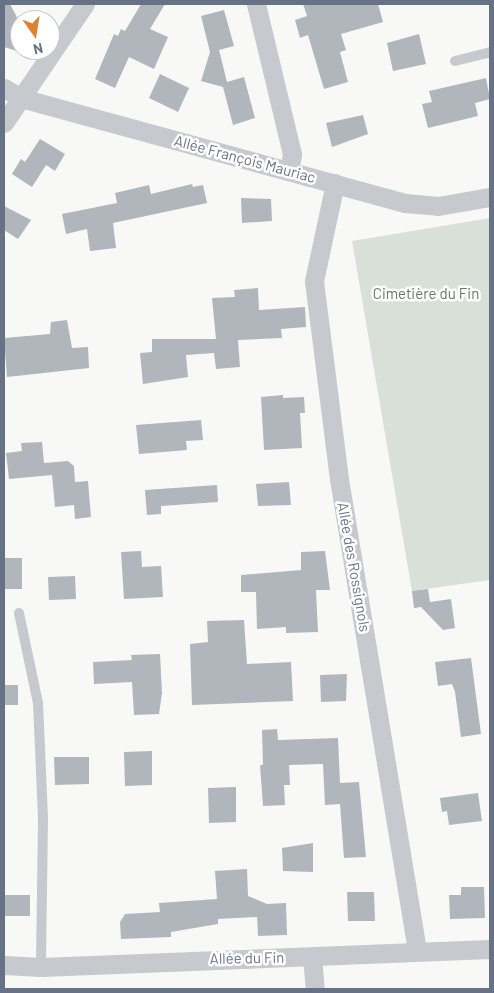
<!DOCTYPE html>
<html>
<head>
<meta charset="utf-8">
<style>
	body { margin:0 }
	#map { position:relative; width:494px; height:993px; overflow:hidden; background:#f8f9f6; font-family:Barlow,sans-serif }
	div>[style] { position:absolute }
	.green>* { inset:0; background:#d9e0d7 }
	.building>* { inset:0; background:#b1b6bd }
	.service>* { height:10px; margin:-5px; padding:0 5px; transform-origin:5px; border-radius:5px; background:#c6c9cd }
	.minor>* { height:19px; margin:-9.5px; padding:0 9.5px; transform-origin:9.5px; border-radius:9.5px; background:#c6c9cd }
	span { translate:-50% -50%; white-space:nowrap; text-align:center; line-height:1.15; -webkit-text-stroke:5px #fff; paint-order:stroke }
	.street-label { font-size:15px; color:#687286 }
	.park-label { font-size:15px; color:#637964 }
	.frame { position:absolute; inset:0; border:5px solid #687286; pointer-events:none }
	.north { position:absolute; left:10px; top:10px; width:50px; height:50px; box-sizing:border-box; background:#fff; border:1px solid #c3c7cf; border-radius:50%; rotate:167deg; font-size:14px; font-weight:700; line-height:20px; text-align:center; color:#687286 }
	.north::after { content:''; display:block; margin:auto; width:18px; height:22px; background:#df822f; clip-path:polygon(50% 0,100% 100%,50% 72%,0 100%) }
</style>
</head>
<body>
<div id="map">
	<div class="green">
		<i style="clip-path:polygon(490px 218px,490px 580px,412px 591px,352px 241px)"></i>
	</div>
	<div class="building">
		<i style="clip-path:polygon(4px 4px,10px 4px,20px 23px,17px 51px,4px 47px)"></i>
		<i style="clip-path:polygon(141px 4px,165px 4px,150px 29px,168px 37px,154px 69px,129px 57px,115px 88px,95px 79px,114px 34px,118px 36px,121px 29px,125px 31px)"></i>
		<i style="clip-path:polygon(303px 4px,378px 4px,383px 22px,341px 34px,346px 50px,340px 52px,348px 82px,324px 89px,308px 35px,300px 38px,295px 20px,307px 16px)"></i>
		<i style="clip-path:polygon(224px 10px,234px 46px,219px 50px,227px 82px,244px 77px,255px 118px,233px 125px,223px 87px,201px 81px,210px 52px,201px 16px)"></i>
		<i style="clip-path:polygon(419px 34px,426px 64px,393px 71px,387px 43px)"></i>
		<i style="clip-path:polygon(160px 74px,189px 88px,178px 112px,149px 98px)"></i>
		<i style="clip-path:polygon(486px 78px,490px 99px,475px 103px,478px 116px,428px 128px,422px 104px,432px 102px,429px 91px)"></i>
		<i style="clip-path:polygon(363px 115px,368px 134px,332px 147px,326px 123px)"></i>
		<i style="clip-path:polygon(40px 139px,65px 154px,55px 171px,46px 165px,32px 187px,12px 174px,21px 159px,25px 162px)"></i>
		<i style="clip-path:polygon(192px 184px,193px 187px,203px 185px,207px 203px,113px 223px,116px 248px,90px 251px,87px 229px,66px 234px,62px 214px,117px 203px,115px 193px,149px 185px,151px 194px)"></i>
		<i style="clip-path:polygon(241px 198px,271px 199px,272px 221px,242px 223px)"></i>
		<i style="clip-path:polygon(4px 206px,31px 220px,18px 239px,4px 230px)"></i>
		<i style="clip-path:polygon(258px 288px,259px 310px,305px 307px,306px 327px,281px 329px,282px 338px,238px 340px,240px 367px,216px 369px,214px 353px,186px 355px,188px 377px,143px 384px,140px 353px,152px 352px,152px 339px,216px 339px,212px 298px,235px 297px,234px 290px)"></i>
		<i style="clip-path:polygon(67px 320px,72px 348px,88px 347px,89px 368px,7px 377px,4px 338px,50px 334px,51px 322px)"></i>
		<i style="clip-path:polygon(283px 395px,283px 398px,304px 397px,305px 413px,300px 413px,302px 448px,264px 450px,261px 397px)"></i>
		<i style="clip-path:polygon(201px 420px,203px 440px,186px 441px,187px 450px,139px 454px,136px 425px)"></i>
		<i style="clip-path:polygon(42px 442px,44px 463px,68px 461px,74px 466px,75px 482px,88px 481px,91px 517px,75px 519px,74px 505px,55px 507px,52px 475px,9px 479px,6px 453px,22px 451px,21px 443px)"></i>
		<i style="clip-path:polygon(289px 482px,291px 505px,258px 506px,256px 484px)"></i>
		<i style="clip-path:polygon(217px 485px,218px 502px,161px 506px,161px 514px,147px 515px,145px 490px)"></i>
		<i style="clip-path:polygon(141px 551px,142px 567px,161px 566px,163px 597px,124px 599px,121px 552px)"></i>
		<i style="clip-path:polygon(325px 551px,330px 590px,316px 590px,318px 632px,286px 633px,286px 627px,257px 629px,256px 592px,241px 592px,241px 575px,301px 570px,301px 552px)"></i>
		<i style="clip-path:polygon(4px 558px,22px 558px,22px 589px,4px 589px)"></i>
		<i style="clip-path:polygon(75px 576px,76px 599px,49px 600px,48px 577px)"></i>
		<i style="clip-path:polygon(428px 589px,430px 602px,451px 599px,455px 628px,443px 630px,421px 607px,414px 608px,412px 591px)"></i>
		<i style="clip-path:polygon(244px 620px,247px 664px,291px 662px,293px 701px,192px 705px,190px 644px,208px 642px,207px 621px)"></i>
		<i style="clip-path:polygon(160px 654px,162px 693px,159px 714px,134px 715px,132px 682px,94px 684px,93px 662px,132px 660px,131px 655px)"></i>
		<i style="clip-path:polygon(471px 658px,481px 734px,461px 737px,455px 692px,452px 684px,438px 686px,435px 662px)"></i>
		<i style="clip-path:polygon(347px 674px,346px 701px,321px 702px,320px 675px)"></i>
		<i style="clip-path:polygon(4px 685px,18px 685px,18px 705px,4px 705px)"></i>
		<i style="clip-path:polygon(277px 729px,278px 740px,338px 738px,340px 783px,359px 782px,366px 857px,344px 858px,340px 804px,325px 805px,323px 764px,289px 765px,290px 785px,284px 785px,285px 805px,263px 806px,260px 765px,263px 765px,262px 730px)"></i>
		<i style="clip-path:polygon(152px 751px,152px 785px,125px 786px,124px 752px)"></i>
		<i style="clip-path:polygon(54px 757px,89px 757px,89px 784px,55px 785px)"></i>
		<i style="clip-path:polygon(236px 787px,236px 822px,209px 823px,208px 788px)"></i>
		<i style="clip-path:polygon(478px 793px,482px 821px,449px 825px,447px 811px,442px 812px,440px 798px)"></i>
		<i style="clip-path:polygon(313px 843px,313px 872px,283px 871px,282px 848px)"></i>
		<i style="clip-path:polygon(247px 869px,248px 896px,267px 904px,286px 903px,287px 935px,258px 936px,257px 917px,218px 919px,218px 924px,171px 932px,171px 937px,121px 939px,120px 922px,125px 914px,160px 912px,159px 903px,217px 899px,215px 871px)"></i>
		<i style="clip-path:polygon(461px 887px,484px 887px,485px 918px,450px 919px,449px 895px,461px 895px)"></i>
		<i style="clip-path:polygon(347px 892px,374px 892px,375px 921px,348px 921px)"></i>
		<i style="clip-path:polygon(4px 895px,30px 895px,30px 916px,4px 916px)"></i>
	</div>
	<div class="service">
		<i style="left:455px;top:61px;width:36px;rotate:-14deg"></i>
		<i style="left:19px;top:613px;width:92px;rotate:78.1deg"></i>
		<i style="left:38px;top:703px;width:116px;rotate:87.5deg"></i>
		<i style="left:43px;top:819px;width:148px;rotate:90.8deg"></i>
	</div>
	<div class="minor">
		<i style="left:256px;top:4px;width:154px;rotate:76.5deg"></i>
		<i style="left:292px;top:154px;width:17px;rotate:100deg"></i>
		<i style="left:4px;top:88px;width:20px;rotate:30deg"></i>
		<i style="left:21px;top:98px;width:398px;rotate:15.3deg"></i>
		<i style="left:405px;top:203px;width:33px;rotate:5deg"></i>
		<i style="left:438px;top:206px;width:53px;rotate:-9.8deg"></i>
		<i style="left:4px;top:123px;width:144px;rotate:-55.8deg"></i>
		<i style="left:335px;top:183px;width:100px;rotate:102.1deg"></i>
		<i style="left:314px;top:281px;width:200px;rotate:82.8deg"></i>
		<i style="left:339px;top:479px;width:478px;rotate:80.6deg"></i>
		<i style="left:312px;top:957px;width:32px;rotate:85deg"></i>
		<i style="left:4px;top:965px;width:37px;rotate:3deg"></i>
		<i style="left:41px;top:967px;width:449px;rotate:-2.3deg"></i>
	</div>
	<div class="street-label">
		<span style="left:245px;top:159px;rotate:15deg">Allée François Mauriac</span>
		<span style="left:354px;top:567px;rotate:80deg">Allée des Rossignols</span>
		<span style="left:247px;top:958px;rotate:-1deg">Allée du Fin</span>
	</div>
	<div class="park-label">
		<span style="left:426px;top:294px">Cimetière du Fin</span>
	</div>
	<div class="frame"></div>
	<div class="north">N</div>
</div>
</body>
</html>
